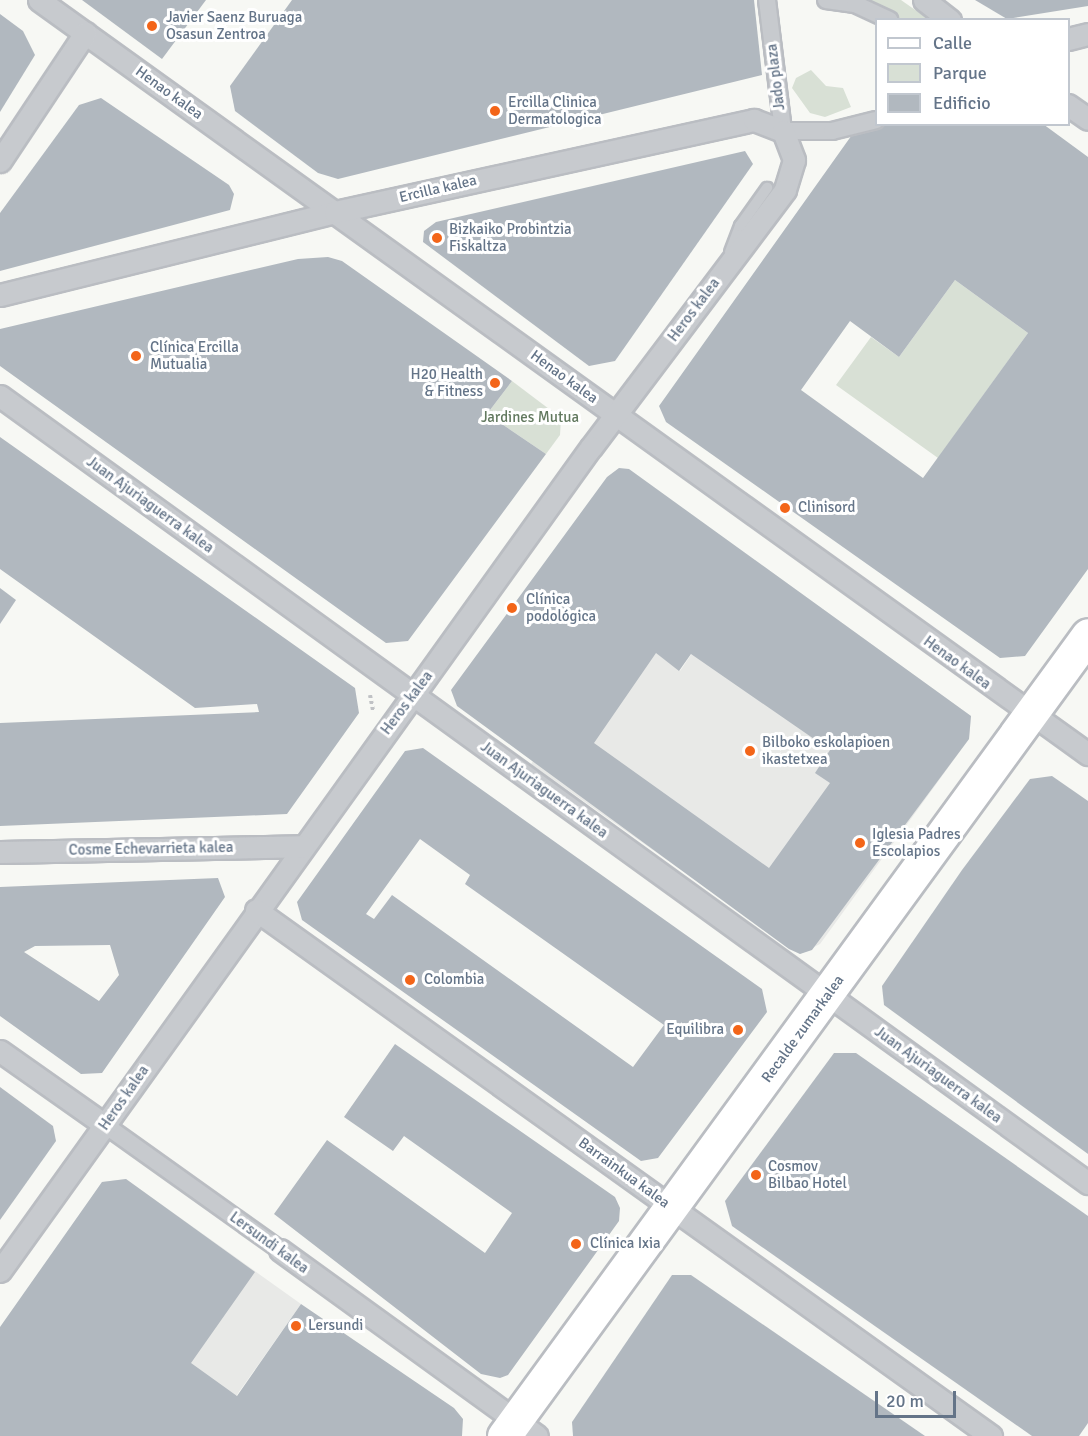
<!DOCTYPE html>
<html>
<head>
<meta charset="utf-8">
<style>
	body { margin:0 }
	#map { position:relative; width:1088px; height:1436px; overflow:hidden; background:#f7f8f4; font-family:Signika,sans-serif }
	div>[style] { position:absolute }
	.built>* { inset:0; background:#e8e9e7 }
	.green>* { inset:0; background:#d8e0d5 }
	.building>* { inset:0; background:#b1b8bf }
	.path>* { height:4px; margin-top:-2px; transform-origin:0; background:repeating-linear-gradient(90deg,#c0c2c5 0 3px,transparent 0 6px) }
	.roads { filter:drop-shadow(2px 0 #babdc2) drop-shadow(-2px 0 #babdc2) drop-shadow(0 2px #babdc2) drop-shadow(0 -2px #babdc2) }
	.service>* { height:10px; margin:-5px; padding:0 5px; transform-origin:5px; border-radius:5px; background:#c7cace }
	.pedestrian>* { height:16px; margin:-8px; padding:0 8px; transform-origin:8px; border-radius:8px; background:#c7cace }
	.minor>* { height:21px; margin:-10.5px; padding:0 10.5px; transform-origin:10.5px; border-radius:10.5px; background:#c7cace }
	.primary>* { height:33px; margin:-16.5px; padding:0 16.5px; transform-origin:16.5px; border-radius:16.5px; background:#fff }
	.dots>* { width:16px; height:16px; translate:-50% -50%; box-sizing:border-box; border:3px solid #fff; border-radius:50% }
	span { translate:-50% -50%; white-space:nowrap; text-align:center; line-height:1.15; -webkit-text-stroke:6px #fff; paint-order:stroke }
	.poi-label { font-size:15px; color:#647488 }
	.left { translate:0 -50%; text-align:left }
	.right { translate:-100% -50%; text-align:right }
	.street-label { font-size:15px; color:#647488 }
	.park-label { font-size:15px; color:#62795f }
	.legend { position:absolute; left:875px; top:18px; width:195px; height:108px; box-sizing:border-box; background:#fff; border:2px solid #c1c7cf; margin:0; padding:8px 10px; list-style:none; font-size:18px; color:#647488 }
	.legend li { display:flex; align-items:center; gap:12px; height:30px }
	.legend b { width:30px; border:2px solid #c1c7cf }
	.scale { position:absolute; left:875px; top:1391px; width:81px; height:27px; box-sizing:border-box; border:3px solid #647488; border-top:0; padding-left:8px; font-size:18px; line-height:21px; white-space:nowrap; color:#647488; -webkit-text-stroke:4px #fff; paint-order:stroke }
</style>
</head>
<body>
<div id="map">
	<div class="built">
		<i style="clip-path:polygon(755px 560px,971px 716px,969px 739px,820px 944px,800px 954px,531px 764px,625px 629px,680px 671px)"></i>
		<i style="clip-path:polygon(126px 1179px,301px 1304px,208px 1436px,36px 1279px,102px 1182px)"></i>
	</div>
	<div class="green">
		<i style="clip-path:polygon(826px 0,901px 0,928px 19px,889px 19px)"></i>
		<i style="clip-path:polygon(811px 70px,826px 86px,843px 88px,851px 107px,825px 117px,810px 113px,792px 88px,796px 78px)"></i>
		<i style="clip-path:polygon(955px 280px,1028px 333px,938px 458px,836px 385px,871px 337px,899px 357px)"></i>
		<i style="clip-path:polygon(512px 381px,561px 418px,560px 435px,546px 454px,487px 414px)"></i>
	</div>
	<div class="building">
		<i style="clip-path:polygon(82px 0,206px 0,162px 59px)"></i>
		<i style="clip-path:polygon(292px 0,754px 0,762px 75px,338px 179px,318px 173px,235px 111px,230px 86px)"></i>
		<i style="clip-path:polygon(975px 0,1088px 0,1088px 6px,1007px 19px)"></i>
		<i style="clip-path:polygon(0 14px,23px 31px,35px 55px,0 112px)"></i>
		<i style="clip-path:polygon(101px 98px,229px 185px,234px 194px,230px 210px,0 271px,0 213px,79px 105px)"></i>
		<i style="clip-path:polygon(evenodd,876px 124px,1043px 124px,1088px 157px,1088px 569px,1025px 656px,1000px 658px,666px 422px,659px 406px,854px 132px,876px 124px,955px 280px,1028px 333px,923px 478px,801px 390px,850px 321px,899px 357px,955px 280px)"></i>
		<i style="clip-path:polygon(745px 151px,753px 164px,615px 361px,589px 366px,423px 242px,424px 231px,436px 222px)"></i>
		<i style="clip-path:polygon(328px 257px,342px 261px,512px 381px,487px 414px,546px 454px,408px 641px,386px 643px,0 366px,0 329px,298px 259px)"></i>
		<i style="clip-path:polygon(0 437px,355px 688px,359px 713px,287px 814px,0 826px,0 723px,259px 712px,257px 704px,195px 708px,0 569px)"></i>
		<i style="clip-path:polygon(evenodd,619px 468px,629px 469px,971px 716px,969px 739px,812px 950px,800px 954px,789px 949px,457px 706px,451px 690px,607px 477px,619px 468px,656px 653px,679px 671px,691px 654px,830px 750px,815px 773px,830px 783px,769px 868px,594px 743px,656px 653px)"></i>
		<i style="clip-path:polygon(0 588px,16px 600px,0 624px)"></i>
		<i style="clip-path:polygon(evenodd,423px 748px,762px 989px,767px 1012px,658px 1158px,641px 1161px,302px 920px,297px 902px,405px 751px,423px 748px,420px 839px,470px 875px,465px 884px,664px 1025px,633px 1067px,392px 895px,374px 919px,366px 914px,420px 839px)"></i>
		<i style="clip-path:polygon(1052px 776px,1088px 801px,1088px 1154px,884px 1005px,882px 986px,962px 870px,1030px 779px)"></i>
		<i style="clip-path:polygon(evenodd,218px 878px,225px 897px,102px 1073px,81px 1074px,0 1016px,0 887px,218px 878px,110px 945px,119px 975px,99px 1001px,24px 952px,35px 946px,110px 945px)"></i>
		<i style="clip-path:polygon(395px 1044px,615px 1197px,620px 1208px,619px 1221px,508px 1375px,500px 1378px,481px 1374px,274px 1214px,327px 1140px,485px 1253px,512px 1213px,404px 1136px,393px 1151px,344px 1117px)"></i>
		<i style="clip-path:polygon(834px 1053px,856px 1053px,1088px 1216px,1088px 1423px,1079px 1436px,1032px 1436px,732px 1226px,725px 1201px)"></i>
		<i style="clip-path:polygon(0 1087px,53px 1126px,56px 1141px,0 1220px)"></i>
		<i style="clip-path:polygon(126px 1179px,255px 1272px,191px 1363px,237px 1396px,301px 1304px,454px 1408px,463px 1419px,462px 1436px,0 1436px,0 1327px,102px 1182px)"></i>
		<i style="clip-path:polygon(672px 1275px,691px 1275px,925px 1436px,573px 1436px,572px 1422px)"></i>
	</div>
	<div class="path">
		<i style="left:370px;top:695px;width:16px;rotate:79deg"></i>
	</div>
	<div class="roads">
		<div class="service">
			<i style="left:730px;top:252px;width:28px;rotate:-69deg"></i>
			<i style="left:740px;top:226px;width:47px;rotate:-54.6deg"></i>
		</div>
		<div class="pedestrian">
			<i style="left:767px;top:0;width:132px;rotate:83deg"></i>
			<i style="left:783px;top:131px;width:49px"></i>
			<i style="left:832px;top:131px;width:45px;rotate:-14deg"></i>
			<i style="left:826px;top:0;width:29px;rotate:8deg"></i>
			<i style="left:855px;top:4px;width:38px;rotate:25deg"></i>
			<i style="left:105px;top:1125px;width:215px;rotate:35.5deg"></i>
		</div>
		<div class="minor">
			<i style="left:39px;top:0;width:1292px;rotate:35.71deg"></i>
			<i style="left:924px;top:0;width:33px;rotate:38deg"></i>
			<i style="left:1068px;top:39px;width:21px;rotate:-14deg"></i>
			<i style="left:1068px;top:105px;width:24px;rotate:35deg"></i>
			<i style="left:0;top:161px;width:154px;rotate:-56.4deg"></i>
			<i style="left:0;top:295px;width:345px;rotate:-13.9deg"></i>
			<i style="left:335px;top:212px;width:429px;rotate:-12.4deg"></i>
			<i style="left:754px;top:120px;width:31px;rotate:21deg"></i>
			<i style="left:783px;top:131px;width:31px;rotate:69deg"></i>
			<i style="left:794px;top:160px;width:31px;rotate:107deg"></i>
			<i style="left:785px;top:190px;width:322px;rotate:127deg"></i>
			<i style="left:591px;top:447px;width:1014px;rotate:125.65deg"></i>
			<i style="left:0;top:396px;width:1343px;rotate:35.88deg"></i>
			<i style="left:0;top:852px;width:303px;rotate:-1.1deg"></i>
			<i style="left:256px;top:910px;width:904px;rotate:35.59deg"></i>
			<i style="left:0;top:1051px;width:128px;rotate:35.2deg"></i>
			<i style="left:280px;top:1250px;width:317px;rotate:35.9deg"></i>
		</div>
		<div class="primary">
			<i style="left:504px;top:1436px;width:991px;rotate:-53.9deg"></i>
		</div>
	</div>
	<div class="dots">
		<i style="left:152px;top:26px;background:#f36519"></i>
		<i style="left:495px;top:111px;background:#f36519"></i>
		<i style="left:437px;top:238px;background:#f36519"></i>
		<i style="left:136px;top:356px;background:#f36519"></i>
		<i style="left:495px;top:383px;background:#f36519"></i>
		<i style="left:785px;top:508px;background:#f36519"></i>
		<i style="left:512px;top:608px;background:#f36519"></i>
		<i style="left:750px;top:751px;background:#f36519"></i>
		<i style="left:860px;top:843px;background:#f36519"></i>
		<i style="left:410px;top:980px;background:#f36519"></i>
		<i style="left:738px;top:1030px;background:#f36519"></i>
		<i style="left:756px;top:1175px;background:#f36519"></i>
		<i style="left:576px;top:1244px;background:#f36519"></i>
		<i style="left:296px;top:1326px;background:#f36519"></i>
	</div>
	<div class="poi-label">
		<span class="left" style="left:166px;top:26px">Javier Saenz Buruaga<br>Osasun Zentroa</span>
		<span class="left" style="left:508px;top:111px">Ercilla Clinica<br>Dermatologica</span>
		<span class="left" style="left:449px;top:238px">Bizkaiko Probintzia<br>Fiskaltza</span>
		<span class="left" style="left:150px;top:356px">Clínica Ercilla<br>Mutualia</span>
		<span class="right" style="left:483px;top:383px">H20 Health<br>&amp; Fitness</span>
		<span class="left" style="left:798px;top:508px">Clinisord</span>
		<span class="left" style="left:526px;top:608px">Clínica<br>podológica</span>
		<span class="left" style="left:762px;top:751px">Bilboko eskolapioen<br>ikastetxea</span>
		<span class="left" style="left:872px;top:843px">Iglesia Padres<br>Escolapios</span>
		<span class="left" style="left:424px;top:980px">Colombia</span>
		<span class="right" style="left:724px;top:1030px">Equilibra</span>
		<span class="left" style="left:768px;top:1175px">Cosmov<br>Bilbao Hotel</span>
		<span class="left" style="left:590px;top:1244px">Clínica Ixia</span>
		<span class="left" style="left:308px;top:1326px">Lersundi</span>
	</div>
	<div class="street-label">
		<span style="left:776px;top:77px;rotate:-97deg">Jado plaza</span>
		<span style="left:169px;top:93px;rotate:36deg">Henao kalea</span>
		<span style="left:438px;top:189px;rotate:-13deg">Ercilla kalea</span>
		<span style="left:694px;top:310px;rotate:-53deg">Heros kalea</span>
		<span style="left:564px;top:377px;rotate:36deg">Henao kalea</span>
		<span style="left:150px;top:505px;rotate:36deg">Juan Ajuriaguerra kalea</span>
		<span style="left:957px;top:663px;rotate:36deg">Henao kalea</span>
		<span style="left:407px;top:703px;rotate:-53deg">Heros kalea</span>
		<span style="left:544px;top:790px;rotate:36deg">Juan Ajuriaguerra kalea</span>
		<span style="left:151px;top:849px;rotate:-1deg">Cosme Echevarrieta kalea</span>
		<span style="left:803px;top:1029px;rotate:-54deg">Recalde zumarkalea</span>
		<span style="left:938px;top:1075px;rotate:36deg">Juan Ajuriaguerra kalea</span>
		<span style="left:124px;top:1098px;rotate:-55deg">Heros kalea</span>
		<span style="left:624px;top:1173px;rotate:36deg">Barrainkua kalea</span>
		<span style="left:269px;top:1243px;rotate:36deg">Lersundi kalea</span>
	</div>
	<div class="park-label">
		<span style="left:530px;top:418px">Jardines Mutua</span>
	</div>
	<ul class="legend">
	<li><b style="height:8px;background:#fff"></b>Calle</li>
	<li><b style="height:16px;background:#d8e0d5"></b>Parque</li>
	<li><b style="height:16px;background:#b1b8bf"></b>Edificio</li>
	</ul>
	<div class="scale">20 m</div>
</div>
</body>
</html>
